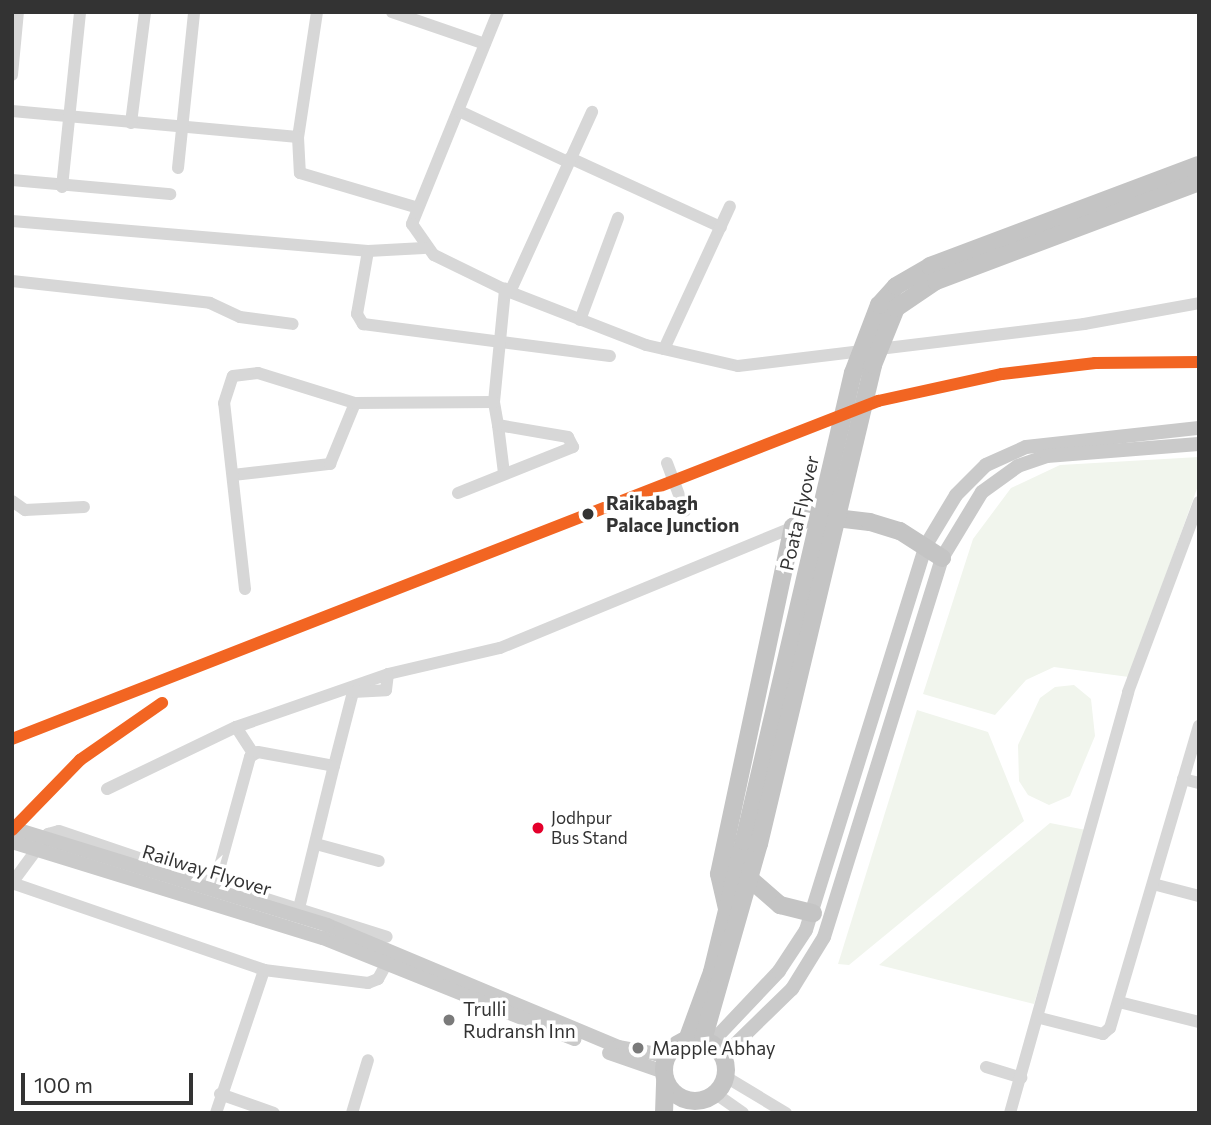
<!DOCTYPE html>
<html>
<head>
<meta charset="utf-8">
<style>
	body { margin:0 }
	#map { position:relative; width:1211px; height:1125px; overflow:hidden; background:#fff; font-family:Commissioner,sans-serif }
	div>[style] { position:absolute }
	.green>* { inset:0; background:#f1f5ed }
	.minor>* { height:12px; margin:-6px; padding:0 6px; transform-origin:6px; border-radius:6px; background:#d7d7d7 }
	.major>* { height:14px; margin:-7px; padding:0 7px; transform-origin:7px; border-radius:7px; background:#cacaca }
	.highway>* { height:18px; margin:-9px; padding:0 9px; transform-origin:9px; border-radius:9px; background:#c4c4c4 }
	.highway>.ring { margin:-9px; padding:0; box-sizing:content-box; background:none; border:18px solid #c4c4c4; border-radius:50% }
	.major-bridge>* { height:14px; margin:-7px; padding:0 7px; transform-origin:7px; border-radius:7px; background:#cacaca }
	.highway-bridge>* { height:18px; margin:-9px; padding:0 9px; transform-origin:9px; border-radius:9px; background:#c4c4c4 }
	.rail-1>* { height:12px; margin:-6px; padding:0 6px; transform-origin:6px; border-radius:6px; background:#f26522 }
	.dots>* { width:19px; height:19px; translate:-50% -50%; box-sizing:border-box; border:4px solid #fff; border-radius:50% }
	span { translate:-50% -50%; white-space:nowrap; text-align:center; line-height:1.15; -webkit-text-stroke:7px #fff; paint-order:stroke }
	.bus-label { font-size:17px; color:#333 }
	.left { translate:0 -50%; text-align:left }
	.stop-label { font-size:19px; color:#333; font-weight:700 }
	.street-label { font-size:19px; color:#333 }
	.poi-label { font-size:19px; color:#333 }
	.frame { position:absolute; inset:0; border:14px solid #333; pointer-events:none }
	.scale { position:absolute; left:21px; top:1073px; width:172px; height:32px; box-sizing:border-box; border:4px solid #333; border-top:0; padding-left:9px; font-size:21px; line-height:24px; white-space:nowrap; color:#333; -webkit-text-stroke:5px #fff; paint-order:stroke }
</style>
</head>
<body>
<div id="map">
	<div class="green">
		<i style="clip-path:polygon(1199px 457px,1199px 483px,1129px 677px,1054px 667px,1026px 680px,995px 715px,923px 694px,973px 539px,1011px 488px,1060px 465px)"></i>
		<i style="clip-path:polygon(1074px 685px,1091px 699px,1095px 736px,1070px 796px,1049px 805px,1028px 795px,1019px 781px,1018px 745px,1040px 698px,1055px 687px)"></i>
		<i style="clip-path:polygon(917px 710px,988px 732px,1024px 821px,849px 965px,838px 964px)"></i>
		<i style="clip-path:polygon(1050px 823px,1086px 830px,1034px 1004px,879px 965px)"></i>
	</div>
	<div class="minor">
		<i style="left:317px;top:12px;width:126px;rotate:98.6deg"></i>
		<i style="left:298px;top:137px;width:36px;rotate:87deg"></i>
		<i style="left:300px;top:173px;width:120px;rotate:16.5deg"></i>
		<i style="left:392px;top:12px;width:98px;rotate:19deg"></i>
		<i style="left:498px;top:12px;width:229px;rotate:112.1deg"></i>
		<i style="left:412px;top:224px;width:38px;rotate:55deg"></i>
		<i style="left:434px;top:255px;width:85px;rotate:26deg"></i>
		<i style="left:510px;top:292px;width:146px;rotate:21.3deg"></i>
		<i style="left:646px;top:345px;width:94px;rotate:12.9deg"></i>
		<i style="left:738px;top:366px;width:349px;rotate:-6.9deg"></i>
		<i style="left:1084px;top:324px;width:117px;rotate:-10.3deg"></i>
		<i style="left:12px;top:75px;width:63px;rotate:-84.6deg"></i>
		<i style="left:12px;top:111px;width:287px;rotate:5.2deg"></i>
		<i style="left:459px;top:111px;width:120px;rotate:25.1deg"></i>
		<i style="left:131px;top:123px;width:112px;rotate:-82.8deg"></i>
		<i style="left:570px;top:158px;width:166px;rotate:24.6deg"></i>
		<i style="left:178px;top:168px;width:157px;rotate:-84.1deg"></i>
		<i style="left:12px;top:180px;width:159px;rotate:5.1deg"></i>
		<i style="left:62px;top:187px;width:176px;rotate:-84.1deg"></i>
		<i style="left:12px;top:221px;width:357px;rotate:4.8deg"></i>
		<i style="left:368px;top:251px;width:56px;rotate:-3.1deg"></i>
		<i style="left:368px;top:251px;width:64px;rotate:99.9deg"></i>
		<i style="left:357px;top:314px;width:12px;rotate:59deg"></i>
		<i style="left:363px;top:324px;width:249px;rotate:7.4deg"></i>
		<i style="left:12px;top:281px;width:199px;rotate:6.3deg"></i>
		<i style="left:210px;top:303px;width:33px;rotate:25deg"></i>
		<i style="left:240px;top:317px;width:53px;rotate:7.5deg"></i>
		<i style="left:510px;top:292px;width:198px;rotate:-65.5deg"></i>
		<i style="left:580px;top:320px;width:109px;rotate:-69.6deg"></i>
		<i style="left:664px;top:349px;width:157px;rotate:-65.2deg"></i>
		<i style="left:498px;top:425px;width:48px;rotate:82.9deg"></i>
		<i style="left:667px;top:463px;width:51px;rotate:69.4deg"></i>
		<i style="left:233px;top:475px;width:98px;rotate:-6.5deg"></i>
		<i style="left:330px;top:464px;width:66px;rotate:-67.7deg"></i>
		<i style="left:458px;top:493px;width:124px;rotate:-21.8deg"></i>
		<i style="left:573px;top:447px;width:11px;rotate:-117deg"></i>
		<i style="left:568px;top:437px;width:71px;rotate:-170.3deg"></i>
		<i style="left:498px;top:425px;width:23px;rotate:-100deg"></i>
		<i style="left:494px;top:402px;width:114px;rotate:-84.4deg"></i>
		<i style="left:12px;top:501px;width:16px;rotate:35deg"></i>
		<i style="left:25px;top:510px;width:59px;rotate:-2.9deg"></i>
		<i style="left:245px;top:589px;width:187px;rotate:-96.4deg"></i>
		<i style="left:224px;top:403px;width:28px;rotate:-72deg"></i>
		<i style="left:233px;top:376px;width:25px;rotate:-7deg"></i>
		<i style="left:258px;top:373px;width:102px;rotate:17.2deg"></i>
		<i style="left:355px;top:403px;width:139px;rotate:-0.4deg"></i>
		<i style="left:236px;top:727px;width:31px;rotate:57deg"></i>
		<i style="left:1183px;top:779px;width:16px;rotate:14deg"></i>
		<i style="left:107px;top:789px;width:143px;rotate:-25.7deg"></i>
		<i style="left:236px;top:727px;width:161px;rotate:-19.2deg"></i>
		<i style="left:388px;top:674px;width:115px;rotate:-13.1deg"></i>
		<i style="left:500px;top:648px;width:317px;rotate:-22.4deg"></i>
		<i style="left:316px;top:844px;width:65px;rotate:15.1deg"></i>
		<i style="left:12px;top:883px;width:61px;rotate:-53.7deg"></i>
		<i style="left:48px;top:834px;width:11px;rotate:-15deg"></i>
		<i style="left:59px;top:831px;width:163px;rotate:18.7deg"></i>
		<i style="left:12px;top:883px;width:267px;rotate:19deg"></i>
		<i style="left:215px;top:884px;width:132px;rotate:-74.6deg"></i>
		<i style="left:250px;top:757px;width:9px;rotate:-32deg"></i>
		<i style="left:258px;top:752px;width:77px;rotate:10.4deg"></i>
		<i style="left:334px;top:766px;width:76px;rotate:-75.6deg"></i>
		<i style="left:353px;top:692px;width:33px;rotate:-3deg"></i>
		<i style="left:386px;top:690px;width:16px;rotate:-83deg"></i>
		<i style="left:1153px;top:884px;width:48px;rotate:14.6deg"></i>
		<i style="left:254px;top:895px;width:139px;rotate:17.5deg"></i>
		<i style="left:299px;top:908px;width:146px;rotate:-76.2deg"></i>
		<i style="left:1119px;top:1002px;width:82px;rotate:14deg"></i>
		<i style="left:1040px;top:1018px;width:65px;rotate:14.3deg"></i>
		<i style="left:1103px;top:1034px;width:9px;rotate:-41deg"></i>
		<i style="left:1110px;top:1028px;width:315px;rotate:-73.6deg"></i>
		<i style="left:986px;top:1067px;width:37px;rotate:17deg"></i>
		<i style="left:726px;top:1077px;width:70px;rotate:31deg"></i>
		<i style="left:220px;top:1094px;width:57px;rotate:19.4deg"></i>
		<i style="left:716px;top:1094px;width:33px;rotate:35deg"></i>
		<i style="left:216px;top:1113px;width:151px;rotate:-71.4deg"></i>
		<i style="left:264px;top:970px;width:105px;rotate:7.1deg"></i>
		<i style="left:368px;top:983px;width:11px;rotate:-22deg"></i>
		<i style="left:378px;top:979px;width:26px;rotate:-61deg"></i>
		<i style="left:352px;top:1113px;width:55px;rotate:-73.2deg"></i>
		<i style="left:1010px;top:1113px;width:437px;rotate:-74.3deg"></i>
		<i style="left:1128px;top:692px;width:203px;rotate:-69.5deg"></i>
	</div>
	<div class="major">
		<i style="left:327px;top:925px;width:316px;rotate:22.7deg"></i>
		<i style="left:618px;top:1047px;width:39px;rotate:10deg"></i>
		<i style="left:656px;top:1054px;width:21px;rotate:-23deg"></i>
		<i style="left:323px;top:938px;width:271px;rotate:21.9deg"></i>
		<i style="left:711px;top:1043px;width:99px;rotate:-46.6deg"></i>
		<i style="left:779px;top:971px;width:49px;rotate:-56.6deg"></i>
		<i style="left:806px;top:930px;width:403px;rotate:-72.7deg"></i>
		<i style="left:926px;top:545px;width:58px;rotate:-59deg"></i>
		<i style="left:956px;top:495px;width:42px;rotate:-45deg"></i>
		<i style="left:986px;top:465px;width:44px;rotate:-24.2deg"></i>
		<i style="left:1026px;top:447px;width:174px;rotate:-6.3deg"></i>
		<i style="left:609px;top:1053px;width:58px;rotate:19.1deg"></i>
		<i style="left:723px;top:1056px;width:96px;rotate:-44.2deg"></i>
		<i style="left:792px;top:989px;width:61px;rotate:-58.4deg"></i>
		<i style="left:824px;top:937px;width:397px;rotate:-72.7deg"></i>
		<i style="left:942px;top:558px;width:77px;rotate:-58.8deg"></i>
		<i style="left:982px;top:492px;width:44px;rotate:-35.8deg"></i>
		<i style="left:1018px;top:466px;width:31px;rotate:-19deg"></i>
		<i style="left:1047px;top:456px;width:152px;rotate:-4.5deg"></i>
	</div>
	<div class="highway">
		<i style="left:750px;top:879px;width:40px;rotate:41deg"></i>
		<i style="left:780px;top:905px;width:34px;rotate:14deg"></i>
		<i style="left:728px;top:913px;width:40px;rotate:-103deg"></i>
		<i style="left:719px;top:874px;width:355px;rotate:-78deg"></i>
		<i style="left:793px;top:527px;width:22px;rotate:-34deg"></i>
		<i style="left:811px;top:515px;width:59px;rotate:6.8deg"></i>
		<i style="left:870px;top:522px;width:31px;rotate:17deg"></i>
		<i style="left:900px;top:531px;width:50px;rotate:32.7deg"></i>
		<i class="ring" style="left:664px;top:1039px;width:44px;height:44px"></i>
		<i style="left:687px;top:1040px;width:72px;rotate:-69.8deg"></i>
		<i style="left:712px;top:972px;width:135px;rotate:-76.3deg"></i>
		<i style="left:703px;top:1040px;width:204px;rotate:-74.1deg"></i>
		<i style="left:664px;top:1113px;width:34px;rotate:-88deg"></i>
	</div>
	<div class="major-bridge">
		<i style="left:12px;top:828px;width:330px;rotate:17.1deg"></i>
		<i style="left:12px;top:842px;width:325px;rotate:17.2deg"></i>
	</div>
	<div class="highway-bridge">
		<i style="left:744px;top:841px;width:481px;rotate:-76.9deg"></i>
		<i style="left:853px;top:373px;width:73px;rotate:-69.1deg"></i>
		<i style="left:879px;top:305px;width:25px;rotate:-48deg"></i>
		<i style="left:896px;top:286px;width:39px;rotate:-30deg"></i>
		<i style="left:930px;top:266px;width:287px;rotate:-20.6deg"></i>
		<i style="left:759px;top:844px;width:492px;rotate:-76.6deg"></i>
		<i style="left:873px;top:365px;width:61px;rotate:-68deg"></i>
		<i style="left:896px;top:308px;width:48px;rotate:-34deg"></i>
		<i style="left:936px;top:281px;width:281px;rotate:-20.6deg"></i>
	</div>
	<div class="rail-1">
		<i style="left:12px;top:739px;width:930px;rotate:-21.32deg"></i>
		<i style="left:878px;top:401px;width:127px;rotate:-12.3deg"></i>
		<i style="left:1002px;top:374px;width:94px;rotate:-6.7deg"></i>
		<i style="left:1095px;top:363px;width:104px;rotate:-0.6deg"></i>
		<i style="left:12px;top:830px;width:98px;rotate:-45.8deg"></i>
		<i style="left:80px;top:760px;width:100px;rotate:-34.8deg"></i>
	</div>
	<div class="dots">
		<i style="left:588px;top:514px;background:#333"></i>
		<i style="left:538px;top:828px;background:#e4002b"></i>
		<i style="left:449px;top:1020px;background:#7a7a7a"></i>
		<i style="left:638px;top:1048px;background:#7a7a7a"></i>
	</div>
	<div class="bus-label">
		<span class="left" style="left:551px;top:828px">Jodhpur<br>Bus Stand</span>
	</div>
	<div class="stop-label">
		<span class="left" style="left:606px;top:514px">Raikabagh<br>Palace Junction</span>
	</div>
	<div class="street-label">
		<span style="left:799px;top:513px;rotate:-77deg">Poata Flyover</span>
		<span style="left:207px;top:870px;rotate:17deg">Railway Flyover</span>
	</div>
	<div class="poi-label">
		<span class="left" style="left:463px;top:1020px">Trulli<br>Rudransh Inn</span>
		<span class="left" style="left:652px;top:1048px">Mapple Abhay</span>
	</div>
	<div class="frame"></div>
	<div class="scale">100 m</div>
</div>
</body>
</html>
